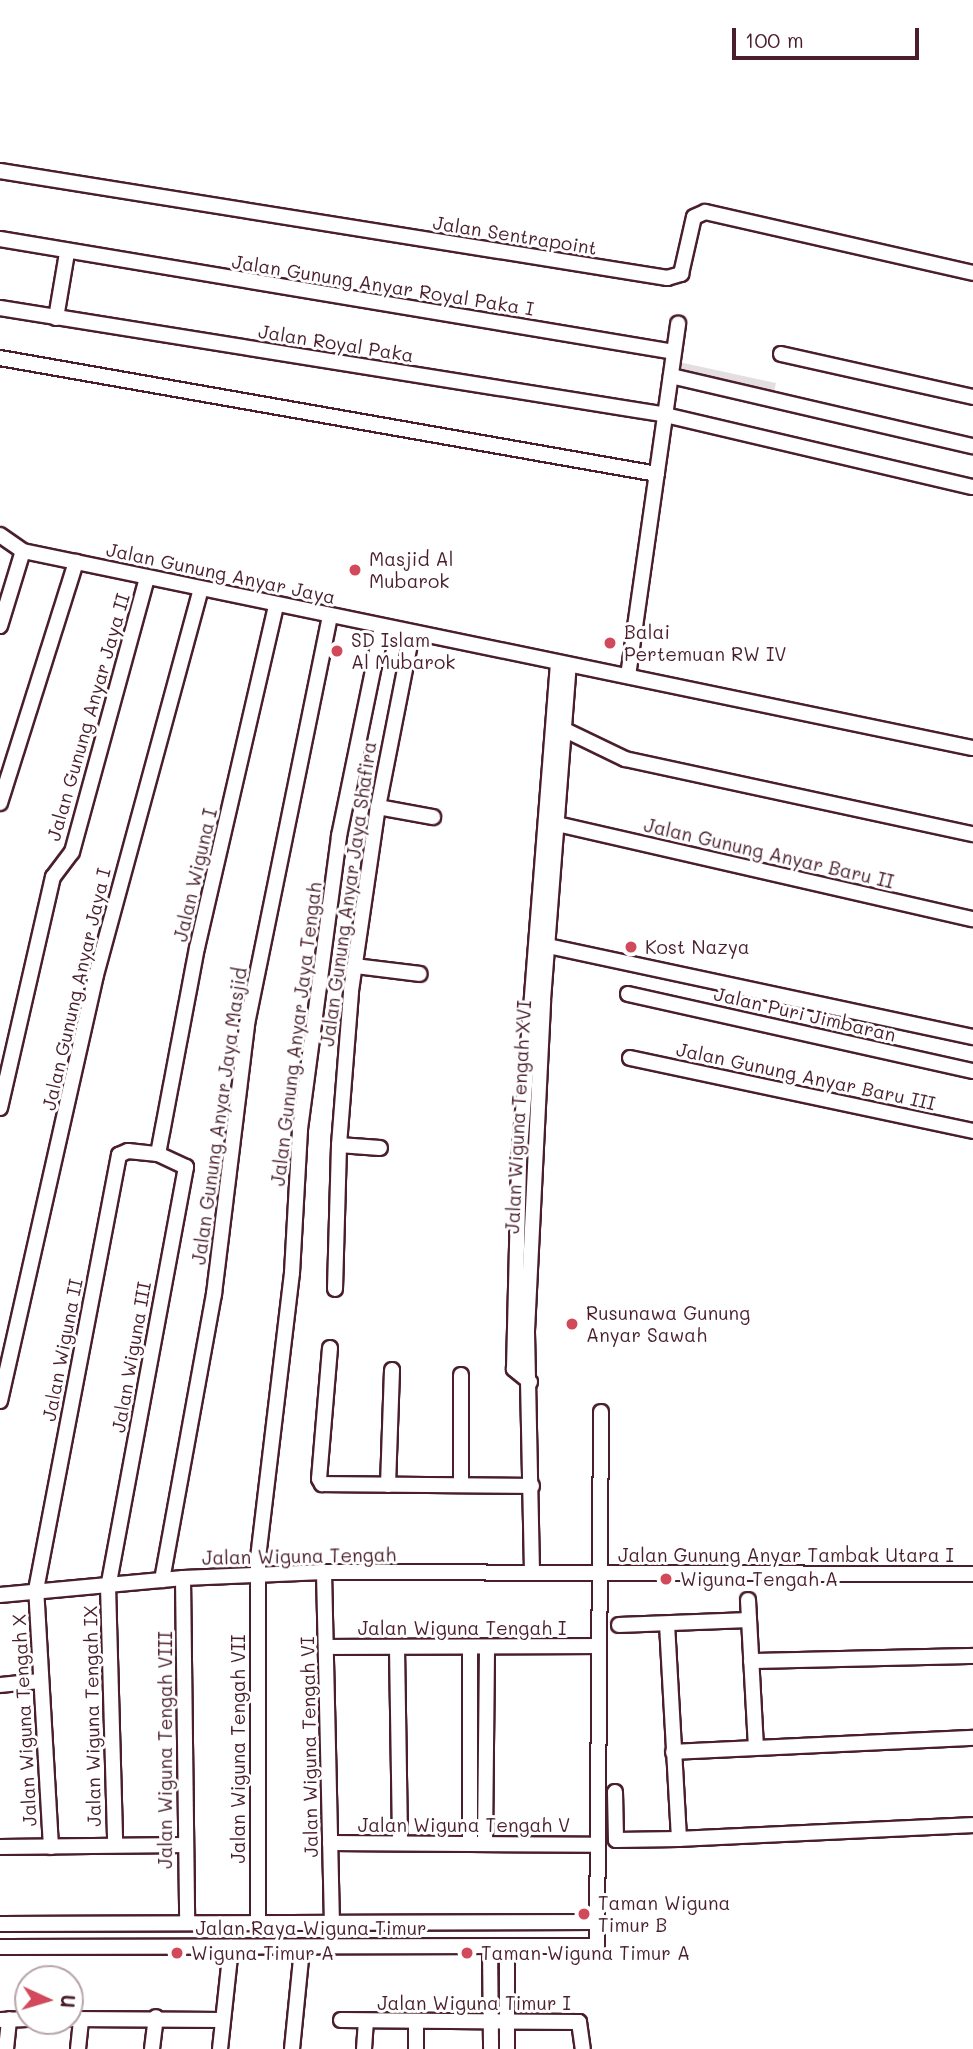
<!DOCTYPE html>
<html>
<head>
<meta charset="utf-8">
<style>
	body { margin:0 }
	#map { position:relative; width:973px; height:2049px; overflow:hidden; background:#fff; font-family:Mali,sans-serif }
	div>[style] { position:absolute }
	.green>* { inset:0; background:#e5dee0 }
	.roads { filter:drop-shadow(2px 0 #4a1f2b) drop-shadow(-2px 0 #4a1f2b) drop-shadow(0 2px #4a1f2b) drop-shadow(0 -2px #4a1f2b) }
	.street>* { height:14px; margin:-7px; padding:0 7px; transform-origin:7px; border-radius:7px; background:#fff }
	.dots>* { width:19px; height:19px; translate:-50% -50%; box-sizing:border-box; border:4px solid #fff; border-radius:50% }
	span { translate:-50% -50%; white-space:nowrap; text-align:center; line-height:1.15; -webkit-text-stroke:6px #fff; paint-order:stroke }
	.street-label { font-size:19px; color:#4a1f2b }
	.poi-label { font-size:19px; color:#4a1f2b }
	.left { translate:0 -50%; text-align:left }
	.north { position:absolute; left:14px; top:1965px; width:70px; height:70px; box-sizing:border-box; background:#fff; border:2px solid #b7a5aa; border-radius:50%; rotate:94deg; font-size:19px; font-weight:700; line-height:28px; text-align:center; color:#4a1f2b }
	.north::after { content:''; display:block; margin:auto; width:24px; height:32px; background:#d1495b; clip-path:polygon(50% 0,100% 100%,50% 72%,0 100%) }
	.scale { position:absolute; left:732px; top:28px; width:187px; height:32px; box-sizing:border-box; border:4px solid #4a1f2b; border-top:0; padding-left:9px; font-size:21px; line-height:24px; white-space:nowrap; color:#4a1f2b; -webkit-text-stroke:5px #fff; paint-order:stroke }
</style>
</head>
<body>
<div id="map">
	<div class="green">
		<i style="clip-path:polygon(679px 362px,776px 383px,774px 392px,677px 370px)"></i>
	</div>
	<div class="roads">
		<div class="street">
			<i style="left:0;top:171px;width:676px;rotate:9.11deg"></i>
			<i style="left:667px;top:278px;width:15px;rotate:-16deg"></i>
			<i style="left:681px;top:274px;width:58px;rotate:-77.2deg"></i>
			<i style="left:694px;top:217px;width:12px;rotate:-24deg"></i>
			<i style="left:705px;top:212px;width:275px;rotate:12.8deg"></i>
			<i style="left:0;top:239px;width:683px;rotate:9.52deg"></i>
			<i style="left:0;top:308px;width:669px;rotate:9.11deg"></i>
			<i style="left:661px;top:414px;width:320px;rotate:13.2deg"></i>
			<i style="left:56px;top:318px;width:66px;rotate:-80.4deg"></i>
			<i style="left:781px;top:354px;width:197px;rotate:12.6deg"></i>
			<i style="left:0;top:358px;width:667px;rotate:10.01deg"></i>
			<i style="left:671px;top:376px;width:310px;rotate:13.1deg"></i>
			<i style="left:0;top:535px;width:28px;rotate:35deg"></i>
			<i style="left:23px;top:551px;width:970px;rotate:11.72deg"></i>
			<i style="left:0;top:626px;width:78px;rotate:-73deg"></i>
			<i style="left:628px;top:676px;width:356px;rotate:-81.9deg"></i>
			<i style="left:565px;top:730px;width:67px;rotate:25.8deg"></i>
			<i style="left:625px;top:759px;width:356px;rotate:12.2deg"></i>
			<i style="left:0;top:803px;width:253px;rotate:-72.5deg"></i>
			<i style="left:378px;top:807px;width:56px;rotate:10.3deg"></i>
			<i style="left:557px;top:824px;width:427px;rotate:12.9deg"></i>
			<i style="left:548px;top:946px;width:435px;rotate:12.1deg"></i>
			<i style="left:355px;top:966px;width:65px;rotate:7deg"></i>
			<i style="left:628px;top:994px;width:353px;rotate:12.6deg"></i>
			<i style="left:630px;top:1058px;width:351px;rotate:12deg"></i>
			<i style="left:0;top:1108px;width:237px;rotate:-77.1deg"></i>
			<i style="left:53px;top:877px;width:31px;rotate:-53deg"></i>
			<i style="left:72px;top:852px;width:285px;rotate:-74.7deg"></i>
			<i style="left:339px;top:1145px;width:41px;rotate:4.2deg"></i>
			<i style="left:158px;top:1154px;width:210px;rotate:-79.3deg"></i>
			<i style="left:197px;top:948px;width:351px;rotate:-77deg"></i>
			<i style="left:335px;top:1289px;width:144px;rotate:-88.4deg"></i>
			<i style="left:339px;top:1145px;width:154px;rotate:-85.5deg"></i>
			<i style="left:351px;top:991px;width:186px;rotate:-81.7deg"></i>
			<i style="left:378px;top:807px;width:177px;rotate:-78.9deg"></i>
			<i style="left:330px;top:1348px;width:131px;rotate:94.8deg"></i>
			<i style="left:319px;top:1479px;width:6px;rotate:59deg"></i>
			<i style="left:322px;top:1484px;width:210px;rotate:0.5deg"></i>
			<i style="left:530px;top:1382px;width:21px;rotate:-141deg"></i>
			<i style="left:514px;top:1369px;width:207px;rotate:-88.6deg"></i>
			<i style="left:519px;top:1162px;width:501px;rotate:-85.53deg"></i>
			<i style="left:0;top:1401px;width:437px;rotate:-77.3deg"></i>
			<i style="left:96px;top:975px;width:400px;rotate:-74.8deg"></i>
			<i style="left:388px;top:1485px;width:115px;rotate:-88deg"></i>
			<i style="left:461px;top:1485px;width:110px;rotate:-90deg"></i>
			<i style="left:532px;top:1571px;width:240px;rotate:-91.2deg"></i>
			<i style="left:527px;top:1331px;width:331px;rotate:-87.2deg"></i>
			<i style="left:543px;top:1000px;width:336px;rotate:-85.6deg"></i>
			<i style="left:324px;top:1572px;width:349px;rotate:88.7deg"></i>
			<i style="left:183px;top:1578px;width:344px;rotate:89.3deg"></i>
			<i style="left:162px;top:1580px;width:291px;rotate:-79.7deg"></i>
			<i style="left:214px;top:1294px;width:272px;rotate:-83deg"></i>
			<i style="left:247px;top:1024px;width:416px;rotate:-78.5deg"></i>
			<i style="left:0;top:1595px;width:184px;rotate:-5.3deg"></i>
			<i style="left:183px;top:1578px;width:141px;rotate:-2.4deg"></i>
			<i style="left:324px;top:1572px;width:649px;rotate:0.18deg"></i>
			<i style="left:748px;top:1600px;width:146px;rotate:86.9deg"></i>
			<i style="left:667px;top:1624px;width:215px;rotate:86.8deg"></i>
			<i style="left:679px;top:1839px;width:294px;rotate:-2.7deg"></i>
			<i style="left:619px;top:1625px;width:130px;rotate:-2.2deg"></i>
			<i style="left:326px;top:1647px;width:273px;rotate:-0.2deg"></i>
			<i style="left:470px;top:1647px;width:195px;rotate:90deg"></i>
			<i style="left:397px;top:1648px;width:195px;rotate:89.1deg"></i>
			<i style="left:751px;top:1661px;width:222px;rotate:-1.3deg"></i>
			<i style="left:0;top:1685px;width:40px;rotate:-5.7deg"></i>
			<i style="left:673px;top:1752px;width:300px;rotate:-2.7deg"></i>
			<i style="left:615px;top:1792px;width:48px;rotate:88.8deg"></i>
			<i style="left:616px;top:1840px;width:63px;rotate:-0.9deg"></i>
			<i style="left:485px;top:1842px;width:195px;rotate:-89.4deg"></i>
			<i style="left:330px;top:1843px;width:267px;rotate:0.4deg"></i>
			<i style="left:0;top:1847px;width:185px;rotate:-0.6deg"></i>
			<i style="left:51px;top:1847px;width:257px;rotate:-93.3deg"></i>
			<i style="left:36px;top:1590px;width:443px;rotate:-79.2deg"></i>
			<i style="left:119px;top:1155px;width:10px;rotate:-24deg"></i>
			<i style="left:128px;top:1151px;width:30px;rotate:6deg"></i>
			<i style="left:158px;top:1154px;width:31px;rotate:25deg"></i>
			<i style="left:186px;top:1167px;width:426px;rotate:100.5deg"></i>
			<i style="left:108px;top:1586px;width:258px;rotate:88.4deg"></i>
			<i style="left:258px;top:1923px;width:365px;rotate:-90deg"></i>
			<i style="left:258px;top:1558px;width:287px;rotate:-83.2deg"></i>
			<i style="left:292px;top:1273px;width:144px;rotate:-86.8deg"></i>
			<i style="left:300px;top:1129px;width:296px;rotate:-82.4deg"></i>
			<i style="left:339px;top:836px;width:213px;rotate:-78.4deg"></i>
			<i style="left:0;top:1924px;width:597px;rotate:-0.19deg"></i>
			<i style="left:0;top:1947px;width:597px;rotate:-0.1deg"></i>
			<i style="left:597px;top:1946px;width:534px;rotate:-89.57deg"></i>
			<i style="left:490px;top:1948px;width:101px;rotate:89.4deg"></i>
			<i style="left:70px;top:2019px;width:153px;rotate:0.4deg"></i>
			<i style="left:1px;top:2020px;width:27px;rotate:-2deg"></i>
			<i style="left:341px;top:2020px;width:238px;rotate:0.5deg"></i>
			<i style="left:579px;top:2022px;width:27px;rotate:82deg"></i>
			<i style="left:416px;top:2021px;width:28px;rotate:90deg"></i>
			<i style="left:6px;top:2049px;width:30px;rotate:-84deg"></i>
			<i style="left:78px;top:2049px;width:30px;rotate:-84deg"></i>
			<i style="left:152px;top:2049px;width:32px;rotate:-83deg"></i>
			<i style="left:220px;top:2049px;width:103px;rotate:-83.8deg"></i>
			<i style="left:292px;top:2049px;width:100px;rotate:-84.3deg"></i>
			<i style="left:364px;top:2049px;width:27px;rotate:-86deg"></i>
			<i style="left:507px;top:2049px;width:101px;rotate:-90deg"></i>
		</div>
	</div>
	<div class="dots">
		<i style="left:355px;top:570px;background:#d1495b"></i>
		<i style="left:610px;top:643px;background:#d1495b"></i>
		<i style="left:337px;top:651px;background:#d1495b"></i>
		<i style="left:631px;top:947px;background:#d1495b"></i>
		<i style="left:572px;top:1324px;background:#d1495b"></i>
		<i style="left:666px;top:1579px;background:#d1495b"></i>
		<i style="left:584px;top:1914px;background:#d1495b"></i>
		<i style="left:177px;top:1953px;background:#d1495b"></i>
		<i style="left:467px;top:1953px;background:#d1495b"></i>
	</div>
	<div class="street-label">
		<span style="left:515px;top:235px;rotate:9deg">Jalan Sentrapoint</span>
		<span style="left:383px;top:285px;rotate:9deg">Jalan Gunung Anyar Royal Paka I</span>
		<span style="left:336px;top:343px;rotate:9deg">Jalan Royal Paka</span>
		<span style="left:221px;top:573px;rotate:12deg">Jalan Gunung Anyar Jaya</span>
		<span style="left:88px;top:717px;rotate:-74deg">Jalan Gunung Anyar Jaya II</span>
		<span style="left:769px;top:853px;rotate:13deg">Jalan Gunung Anyar Baru II</span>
		<span style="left:195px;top:875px;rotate:-77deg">Jalan Wiguna I</span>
		<span style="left:348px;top:894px;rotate:-82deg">Jalan Gunung Anyar Jaya Shafira</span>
		<span style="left:76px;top:989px;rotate:-77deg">Jalan Gunung Anyar Jaya I</span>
		<span style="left:805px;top:1014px;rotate:13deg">Jalan Puri Jimbaran</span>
		<span style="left:296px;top:1034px;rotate:-83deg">Jalan Gunung Anyar Jaya Tengah</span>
		<span style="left:806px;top:1076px;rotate:12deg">Jalan Gunung Anyar Baru III</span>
		<span style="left:219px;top:1116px;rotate:-82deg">Jalan Gunung Anyar Jaya Masjid</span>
		<span style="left:518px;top:1117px;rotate:-87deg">Jalan Wiguna Tengah XVI</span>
		<span style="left:62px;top:1350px;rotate:-79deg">Jalan Wiguna II</span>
		<span style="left:131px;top:1357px;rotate:-80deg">Jalan Wiguna III</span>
		<span style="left:786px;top:1555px">Jalan Gunung Anyar Tambak Utara I</span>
		<span style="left:299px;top:1556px;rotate:-1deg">Jalan Wiguna Tengah</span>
		<span style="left:462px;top:1628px">Jalan Wiguna Tengah I</span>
		<span style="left:92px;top:1716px;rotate:-91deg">Jalan Wiguna Tengah IX</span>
		<span style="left:24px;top:1720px;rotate:-93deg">Jalan Wiguna Tengah X</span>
		<span style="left:309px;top:1747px;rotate:-91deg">Jalan Wiguna Tengah VI</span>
		<span style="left:238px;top:1749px;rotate:-90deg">Jalan Wiguna Tengah VII</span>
		<span style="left:165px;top:1750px;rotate:-90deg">Jalan Wiguna Tengah VIII</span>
		<span style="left:464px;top:1825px">Jalan Wiguna Tengah V</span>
		<span style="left:311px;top:1928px">Jalan Raya Wiguna Timur</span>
		<span style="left:474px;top:2003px">Jalan Wiguna Timur I</span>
	</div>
	<div class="poi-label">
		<span class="left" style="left:369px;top:570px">Masjid Al<br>Mubarok</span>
		<span class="left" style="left:624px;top:643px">Balai<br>Pertemuan RW IV</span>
		<span class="left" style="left:351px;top:651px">SD Islam<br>Al Mubarok</span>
		<span class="left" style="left:645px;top:947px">Kost Nazya</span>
		<span class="left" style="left:586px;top:1324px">Rusunawa Gunung<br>Anyar Sawah</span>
		<span class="left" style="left:680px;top:1579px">Wiguna Tengah A</span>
		<span class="left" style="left:598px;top:1914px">Taman Wiguna<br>Timur B</span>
		<span class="left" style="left:191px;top:1953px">Wiguna Timur A</span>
		<span class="left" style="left:481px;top:1953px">Taman Wiguna Timur A</span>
	</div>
	<div class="north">U</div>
	<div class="scale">100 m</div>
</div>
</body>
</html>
